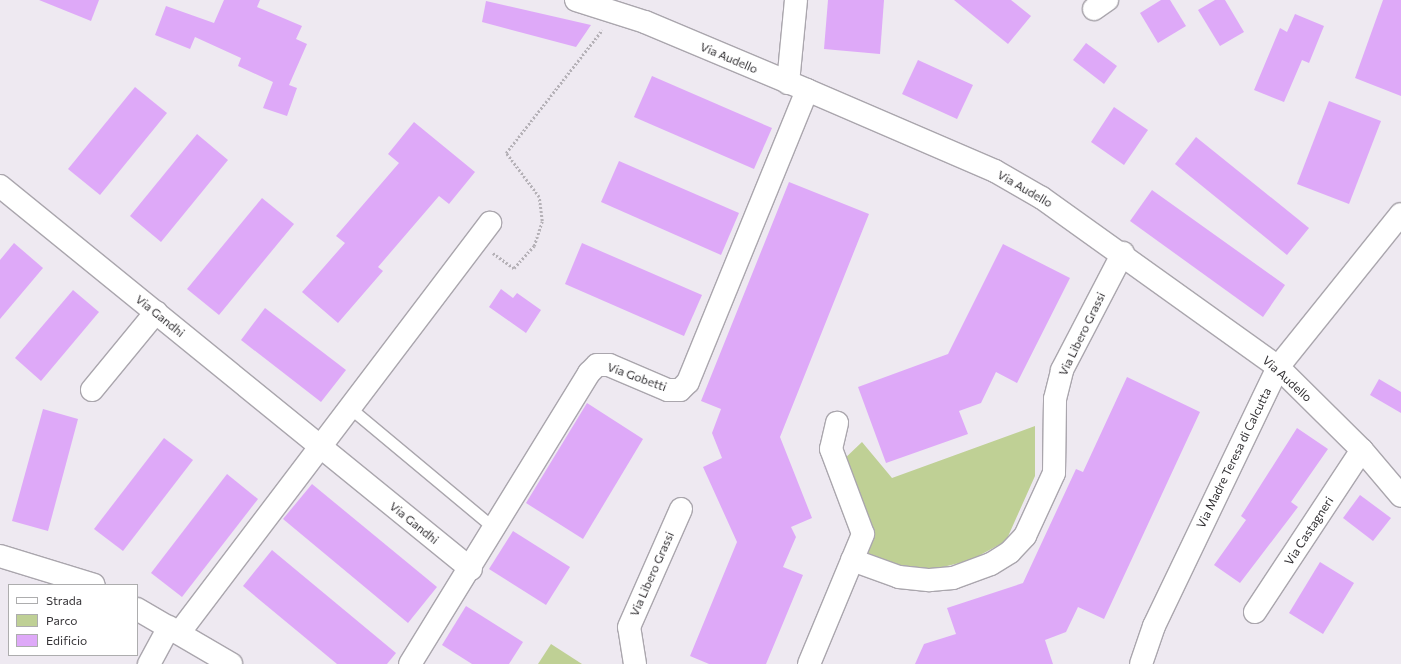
<!DOCTYPE html>
<html>
<head>
<meta charset="utf-8">
<style>
	body { margin:0 }
	#map { position:relative; width:1401px; height:664px; overflow:hidden; background:#eee9f1; font-family:Commissioner,sans-serif }
	div>[style] { position:absolute }
	.green>* { inset:0; background:#bfd095 }
	.building>* { inset:0; background:#dea9f8 }
	.path>* { height:2.5px; margin-top:-1.25px; transform-origin:0; background:repeating-linear-gradient(90deg,#b5b1b7 0 2px,transparent 0 4px) }
	.roads { filter:drop-shadow(1px 0 #aaa6ad) drop-shadow(-1px 0 #aaa6ad) drop-shadow(0 1px #aaa6ad) drop-shadow(0 -1px #aaa6ad) }
	.service>* { height:11px; margin:-5.5px; padding:0 5.5px; transform-origin:5.5px; border-radius:5.5px; background:#fff }
	.minor>* { height:22px; margin:-11px; padding:0 11px; transform-origin:11px; border-radius:11px; background:#fff }
	span { translate:-50% -50%; white-space:nowrap; text-align:center; line-height:1.15; -webkit-text-stroke:4px #fff; paint-order:stroke }
	.street-label { font-size:12px; color:#333134 }
	.legend { position:absolute; left:8px; top:584px; width:130px; height:72px; box-sizing:border-box; background:#fff; border:1px solid #adadae; margin:0; padding:5px 7px; list-style:none; font-size:12px; color:#333134 }
	.legend li { display:flex; align-items:center; gap:8px; height:20px }
	.legend b { width:20px; border:1px solid #adadae }
</style>
</head>
<body>
<div id="map">
	<div class="green">
		<i style="clip-path:polygon(1035px 426px,1035px 476px,1006px 541px,971px 560px,935px 569px,899px 565px,866px 554px,841px 462px,862px 442px,892px 478px)"></i>
		<i style="clip-path:polygon(551px 644px,582px 664px,538px 664px)"></i>
	</div>
	<div class="building">
		<i style="clip-path:polygon(39px 0,99px 0,91px 21px)"></i>
		<i style="clip-path:polygon(224px 0,260px 0,257px 7px,302px 26px,296px 39px,307px 44px,289px 85px,297px 88px,287px 116px,263px 108px,273px 82px,238px 66px,241px 58px,195px 37px,190px 49px,155px 35px,166px 6px,214px 23px)"></i>
		<i style="clip-path:polygon(828px 0,884px 0,880px 54px,824px 49px)"></i>
		<i style="clip-path:polygon(954px 0,1011px 0,1031px 16px,1008px 44px)"></i>
		<i style="clip-path:polygon(1161px 0,1170px 0,1186px 26px,1158px 43px,1140px 13px)"></i>
		<i style="clip-path:polygon(1215px 0,1225px 0,1244px 32px,1220px 46px,1198px 10px)"></i>
		<i style="clip-path:polygon(1383px 0,1401px 0,1401px 96px,1355px 78px)"></i>
		<i style="clip-path:polygon(486px 1px,591px 25px,576px 47px,482px 22px)"></i>
		<i style="clip-path:polygon(1295px 14px,1324px 26px,1309px 63px,1302px 60px,1284px 102px,1254px 90px,1280px 28px,1287px 32px)"></i>
		<i style="clip-path:polygon(1086px 43px,1117px 66px,1104px 84px,1073px 60px)"></i>
		<i style="clip-path:polygon(918px 60px,973px 85px,957px 119px,902px 94px)"></i>
		<i style="clip-path:polygon(652px 76px,772px 128px,754px 169px,634px 117px)"></i>
		<i style="clip-path:polygon(135px 87px,167px 113px,100px 195px,68px 169px)"></i>
		<i style="clip-path:polygon(1329px 101px,1381px 121px,1349px 204px,1297px 184px)"></i>
		<i style="clip-path:polygon(1114px 107px,1148px 130px,1124px 165px,1091px 142px)"></i>
		<i style="clip-path:polygon(414px 122px,475px 172px,449px 204px,439px 196px,378px 267px,383px 271px,338px 323px,302px 292px,345px 243px,336px 236px,399px 163px,388px 154px)"></i>
		<i style="clip-path:polygon(197px 134px,228px 160px,161px 242px,130px 216px)"></i>
		<i style="clip-path:polygon(1196px 137px,1309px 228px,1287px 255px,1175px 164px)"></i>
		<i style="clip-path:polygon(619px 161px,739px 213px,721px 255px,601px 202px)"></i>
		<i style="clip-path:polygon(789px 182px,869px 214px,780px 437px,812px 518px,791px 527px,796px 537px,783px 567px,803px 575px,766px 664px,709px 664px,690px 656px,737px 542px,703px 467px,722px 458px,712px 433px,721px 409px,701px 401px)"></i>
		<i style="clip-path:polygon(1152px 190px,1285px 285px,1263px 317px,1130px 221px)"></i>
		<i style="clip-path:polygon(262px 198px,294px 224px,219px 315px,187px 289px)"></i>
		<i style="clip-path:polygon(14px 243px,43px 268px,0 319px,0 260px)"></i>
		<i style="clip-path:polygon(582px 243px,702px 295px,684px 336px,565px 284px)"></i>
		<i style="clip-path:polygon(1003px 244px,1070px 278px,1017px 383px,996px 372px,981px 403px,959px 411px,968px 434px,886px 463px,858px 387px,948px 354px)"></i>
		<i style="clip-path:polygon(501px 289px,513px 298px,517px 293px,541px 310px,526px 333px,489px 307px)"></i>
		<i style="clip-path:polygon(73px 290px,99px 312px,41px 381px,15px 358px)"></i>
		<i style="clip-path:polygon(265px 308px,346px 370px,321px 402px,241px 340px)"></i>
		<i style="clip-path:polygon(1127px 377px,1200px 412px,1104px 619px,1078px 607px,1066px 632px,1045px 640px,1053px 664px,915px 664px,924px 644px,956px 634px,947px 608px,1023px 583px,1076px 469px,1083px 472px)"></i>
		<i style="clip-path:polygon(1379px 379px,1401px 392px,1401px 413px,1370px 395px)"></i>
		<i style="clip-path:polygon(587px 403px,643px 439px,583px 539px,526px 503px)"></i>
		<i style="clip-path:polygon(43px 409px,78px 419px,48px 531px,12px 521px)"></i>
		<i style="clip-path:polygon(1297px 428px,1328px 449px,1291px 502px,1298px 507px,1240px 583px,1214px 565px,1246px 520px,1241px 516px)"></i>
		<i style="clip-path:polygon(164px 438px,193px 460px,123px 551px,94px 529px)"></i>
		<i style="clip-path:polygon(227px 474px,258px 499px,182px 597px,151px 573px)"></i>
		<i style="clip-path:polygon(312px 484px,437px 587px,408px 623px,283px 519px)"></i>
		<i style="clip-path:polygon(1360px 495px,1391px 518px,1373px 541px,1343px 518px)"></i>
		<i style="clip-path:polygon(513px 531px,570px 567px,546px 605px,489px 569px)"></i>
		<i style="clip-path:polygon(272px 550px,396px 653px,387px 664px,337px 664px,243px 586px)"></i>
		<i style="clip-path:polygon(1320px 562px,1354px 583px,1323px 634px,1289px 613px)"></i>
		<i style="clip-path:polygon(466px 606px,523px 642px,509px 664px,472px 664px,442px 645px)"></i>
	</div>
	<div class="path">
		<i style="left:493px;top:253px;width:26px;rotate:36deg"></i>
		<i style="left:514px;top:268px;width:30px;rotate:-48deg"></i>
		<i style="left:534px;top:246px;width:26px;rotate:-72deg"></i>
		<i style="left:542px;top:221px;width:24px;rotate:-97deg"></i>
		<i style="left:539px;top:197px;width:55px;rotate:-126.9deg"></i>
		<i style="left:506px;top:153px;width:156px;rotate:-52deg"></i>
	</div>
	<div class="roads">
		<div class="service">
			<i style="left:350px;top:408px;width:189px;rotate:39.8deg"></i>
		</div>
		<div class="minor">
			<i style="left:576px;top:0;width:72px;rotate:17.7deg"></i>
			<i style="left:645px;top:22px;width:176px;rotate:22.8deg"></i>
			<i style="left:807px;top:90px;width:205px;rotate:23.3deg"></i>
			<i style="left:995px;top:171px;width:54px;rotate:29.9deg"></i>
			<i style="left:1042px;top:198px;width:290px;rotate:35.6deg"></i>
			<i style="left:1278px;top:367px;width:118px;rotate:44.7deg"></i>
			<i style="left:1362px;top:450px;width:60px;rotate:49.7deg"></i>
			<i style="left:1094px;top:9px;width:16px;rotate:-35deg"></i>
			<i style="left:788px;top:83px;width:83px;rotate:-84.5deg"></i>
			<i style="left:0;top:186px;width:607px;rotate:39.12deg"></i>
			<i style="left:92px;top:390px;width:101px;rotate:-50.6deg"></i>
			<i style="left:0;top:556px;width:98px;rotate:17.1deg"></i>
			<i style="left:852px;top:560px;width:50px;rotate:19.9deg"></i>
			<i style="left:899px;top:577px;width:31px;rotate:6deg"></i>
			<i style="left:930px;top:580px;width:23px;rotate:-5deg"></i>
			<i style="left:953px;top:578px;width:40px;rotate:-20.2deg"></i>
			<i style="left:991px;top:564px;width:22px;rotate:-32deg"></i>
			<i style="left:1010px;top:552px;width:22px;rotate:-47deg"></i>
			<i style="left:1025px;top:536px;width:69px;rotate:-65.3deg"></i>
			<i style="left:1054px;top:473px;width:74px;rotate:-89.2deg"></i>
			<i style="left:1055px;top:399px;width:30px;rotate:-76deg"></i>
			<i style="left:1062px;top:370px;width:132px;rotate:-62.5deg"></i>
			<i style="left:137px;top:609px;width:109px;rotate:30.3deg"></i>
			<i style="left:1255px;top:612px;width:194px;rotate:-56.6deg"></i>
			<i style="left:179px;top:633px;width:515px;rotate:-52.82deg"></i>
			<i style="left:149px;top:664px;width:42px;rotate:-61.6deg"></i>
			<i style="left:410px;top:664px;width:342px;rotate:-58.4deg"></i>
			<i style="left:589px;top:373px;width:11px;rotate:-45deg"></i>
			<i style="left:597px;top:365px;width:12px"></i>
			<i style="left:609px;top:365px;width:64px;rotate:23deg"></i>
			<i style="left:668px;top:390px;width:12px"></i>
			<i style="left:680px;top:390px;width:11px;rotate:-45deg"></i>
			<i style="left:688px;top:382px;width:315px;rotate:-67.8deg"></i>
			<i style="left:635px;top:664px;width:37px;rotate:-99deg"></i>
			<i style="left:629px;top:627px;width:129px;rotate:-66.2deg"></i>
			<i style="left:809px;top:664px;width:141px;rotate:-67.4deg"></i>
			<i style="left:863px;top:534px;width:91px;rotate:-110.6deg"></i>
			<i style="left:831px;top:449px;width:27px;rotate:-77deg"></i>
			<i style="left:1141px;top:664px;width:40px;rotate:-71.1deg"></i>
			<i style="left:1154px;top:626px;width:287px;rotate:-64.4deg"></i>
			<i style="left:1278px;top:367px;width:196px;rotate:-51.2deg"></i>
		</div>
	</div>
	<div class="street-label">
		<span style="left:729px;top:58px;rotate:23deg">Via Audello</span>
		<span style="left:1025px;top:189px;rotate:30deg">Via Audello</span>
		<span style="left:160px;top:316px;rotate:39deg">Via Gandhi</span>
		<span style="left:1082px;top:334px;rotate:-64deg">Via Libero Grassi</span>
		<span style="left:637px;top:377px;rotate:20deg">Via Gobetti</span>
		<span style="left:1287px;top:379px;rotate:42deg">Via Audello</span>
		<span style="left:1234px;top:458px;rotate:-64deg">Via Madre Teresa di Calcutta</span>
		<span style="left:414px;top:523px;rotate:39deg">Via Gandhi</span>
		<span style="left:1309px;top:531px;rotate:-57deg">Via Castagneri</span>
		<span style="left:652px;top:574px;rotate:-66deg">Via Libero Grassi</span>
	</div>
	<ul class="legend">
	<li><b style="height:5px;background:#fff"></b>Strada</li>
	<li><b style="height:11px;background:#bfd095"></b>Parco</li>
	<li><b style="height:11px;background:#dea9f8"></b>Edificio</li>
	</ul>
</div>
</body>
</html>
